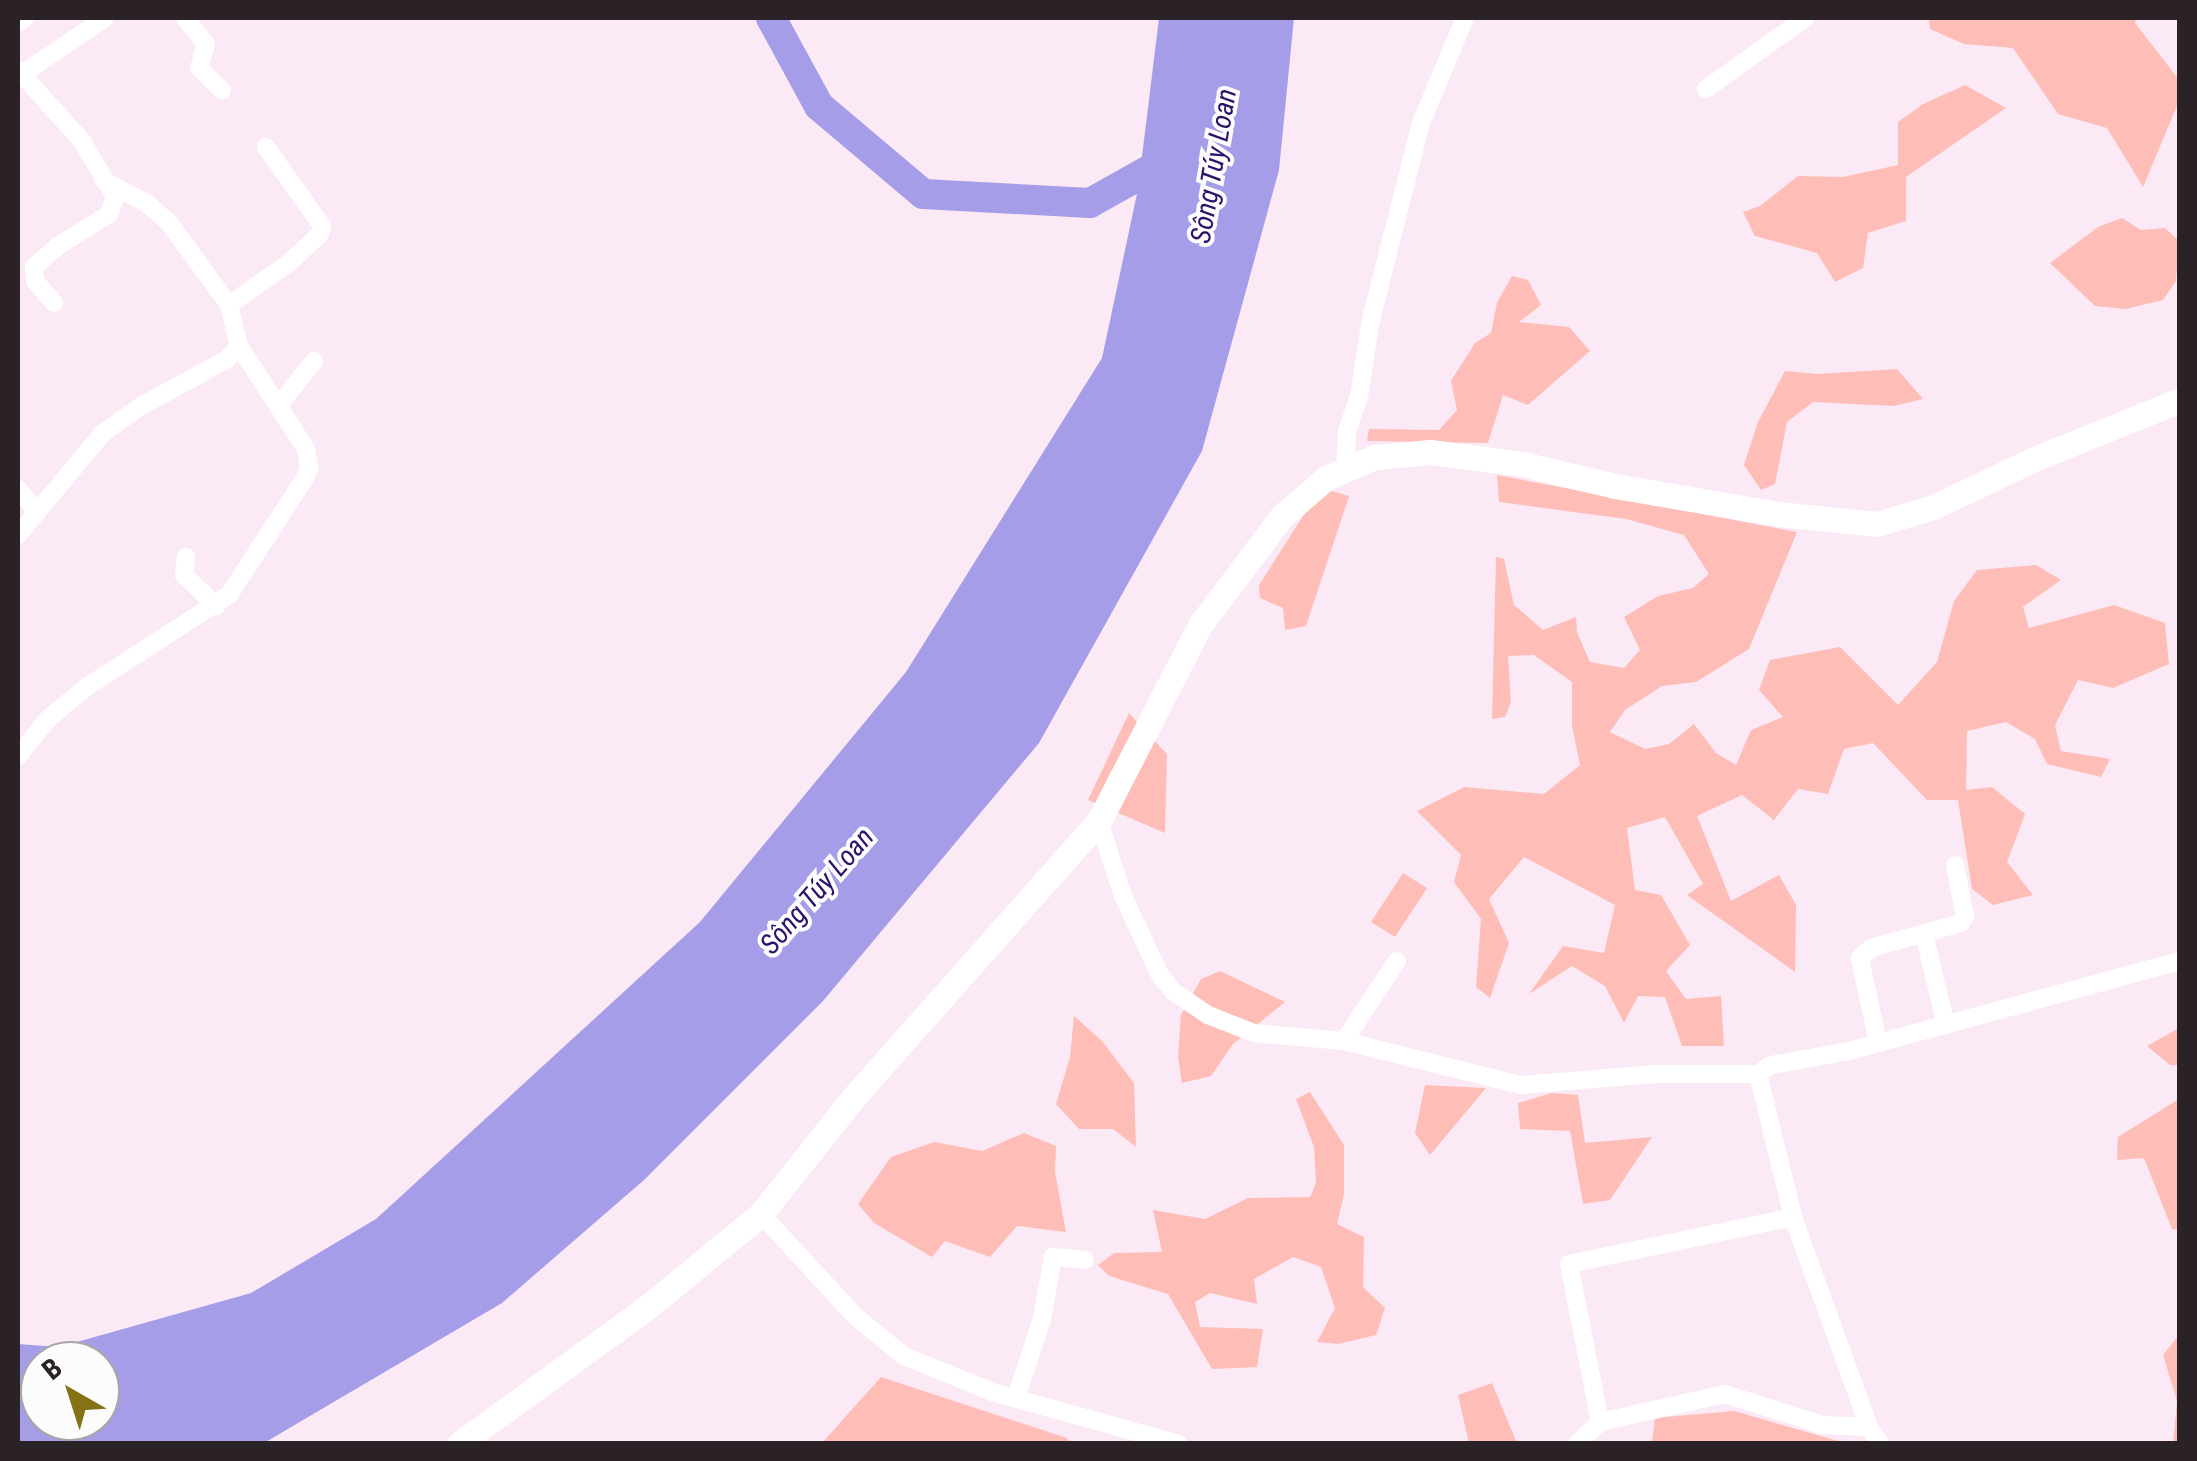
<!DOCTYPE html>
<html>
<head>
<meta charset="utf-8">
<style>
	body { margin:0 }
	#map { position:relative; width:2197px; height:1461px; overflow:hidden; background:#fce9f6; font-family:"Roboto Condensed",sans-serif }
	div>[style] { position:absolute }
	.green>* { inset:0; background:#febeb7 }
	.water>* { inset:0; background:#a69de9 }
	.river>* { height:30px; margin:-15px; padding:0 15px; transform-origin:15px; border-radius:15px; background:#a69de9 }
	.street>* { height:18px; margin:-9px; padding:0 9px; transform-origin:9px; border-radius:9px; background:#fff }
	.secondary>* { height:25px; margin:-12.5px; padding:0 12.5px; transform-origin:12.5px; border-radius:12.5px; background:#fff }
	span { translate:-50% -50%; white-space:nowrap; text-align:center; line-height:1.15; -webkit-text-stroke:8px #fcfcfc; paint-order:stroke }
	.water-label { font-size:28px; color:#2e126a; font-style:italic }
	.frame { position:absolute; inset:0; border:20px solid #2b2228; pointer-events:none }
	.north { position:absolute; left:20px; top:1341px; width:100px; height:100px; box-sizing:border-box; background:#fcfcfc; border:2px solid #a8a5a7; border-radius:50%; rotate:321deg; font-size:28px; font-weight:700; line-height:40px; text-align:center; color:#2b2228 }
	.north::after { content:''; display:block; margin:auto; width:35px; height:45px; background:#847214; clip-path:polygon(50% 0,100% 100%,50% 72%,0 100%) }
</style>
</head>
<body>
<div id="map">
	<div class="green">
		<i style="clip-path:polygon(1929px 18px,2136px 18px,2135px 23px,2180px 81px,2179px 101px,2143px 187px,2107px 128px,2058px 114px,2013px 48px,1964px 44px,1930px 29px)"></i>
		<i style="clip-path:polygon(1965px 85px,2006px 108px,1906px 177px,1906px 221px,1868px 233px,1863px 268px,1835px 282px,1817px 253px,1755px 236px,1743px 212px,1760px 206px,1798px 176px,1843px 177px,1898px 165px,1898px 122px,1923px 104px)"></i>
		<i style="clip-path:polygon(2122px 218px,2141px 230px,2165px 228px,2179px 241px,2176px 281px,2163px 300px,2126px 309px,2095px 306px,2050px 263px,2098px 227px)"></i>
		<i style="clip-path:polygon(1512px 276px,1528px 280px,1541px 305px,1519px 322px,1569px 327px,1590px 351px,1528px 405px,1503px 395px,1488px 443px,1367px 441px,1369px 429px,1439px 430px,1457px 410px,1451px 381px,1475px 343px,1491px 333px,1497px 303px)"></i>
		<i style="clip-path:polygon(1897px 369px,1923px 399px,1894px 406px,1813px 402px,1787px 422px,1775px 484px,1761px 490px,1744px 465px,1758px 422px,1785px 371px,1818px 374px)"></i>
		<i style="clip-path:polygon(1497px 475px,1797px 532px,1749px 649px,1696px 682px,1662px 686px,1625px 710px,1610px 732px,1645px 749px,1669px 744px,1694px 724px,1716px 753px,1736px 765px,1751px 730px,1783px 717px,1759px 690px,1770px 660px,1840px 647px,1898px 705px,1937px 662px,1954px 601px,1977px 570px,2036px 565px,2061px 580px,2023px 607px,2029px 628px,2114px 605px,2165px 623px,2169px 664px,2113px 688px,2078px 680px,2055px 725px,2061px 751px,2110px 759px,2101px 777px,2047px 764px,2035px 739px,2006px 722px,1967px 731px,1966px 790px,1992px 787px,2025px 814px,2007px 862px,2033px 895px,1993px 905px,1972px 889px,1958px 800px,1927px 800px,1873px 743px,1844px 749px,1828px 794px,1798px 789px,1774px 820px,1742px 795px,1697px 816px,1731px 901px,1779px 875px,1796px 905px,1795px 972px,1687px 895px,1703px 884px,1665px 817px,1627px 828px,1635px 890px,1661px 895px,1690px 945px,1666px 971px,1686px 999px,1721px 996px,1724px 1046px,1682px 1046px,1665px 997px,1638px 996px,1624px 1023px,1605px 986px,1572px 966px,1529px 994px,1563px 946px,1604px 953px,1615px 905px,1524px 857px,1489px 899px,1509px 943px,1490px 998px,1476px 987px,1481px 919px,1454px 882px,1461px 855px,1417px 811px,1464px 787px,1544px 794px,1580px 765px,1572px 725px,1572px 682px,1534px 655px,1508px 656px,1511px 702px,1505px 717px,1492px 719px,1496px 557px,1504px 559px,1514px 605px,1543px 630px,1576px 617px,1577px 632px,1590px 662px,1624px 668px,1640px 650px,1624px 617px,1658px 596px,1693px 588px,1709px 574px,1684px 535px,1626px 519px,1499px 502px)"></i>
		<i style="clip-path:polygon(1328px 490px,1349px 496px,1306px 626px,1285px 630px,1283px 608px,1260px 598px,1259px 585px,1305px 513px)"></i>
		<i style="clip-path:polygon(1129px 713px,1167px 754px,1165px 833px,1088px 800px)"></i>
		<i style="clip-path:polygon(1403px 873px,1427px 888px,1395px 937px,1371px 922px)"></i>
		<i style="clip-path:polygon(1220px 971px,1285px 1002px,1233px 1044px,1211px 1076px,1182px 1083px,1178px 1057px,1181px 1015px,1201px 979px)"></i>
		<i style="clip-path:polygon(1074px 1016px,1102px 1041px,1134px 1083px,1136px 1147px,1113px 1129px,1079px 1129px,1056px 1104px,1070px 1057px)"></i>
		<i style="clip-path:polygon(2179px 1028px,2179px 1065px,2170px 1065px,2147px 1046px)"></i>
		<i style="clip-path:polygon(1425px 1085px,1486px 1088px,1430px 1155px,1415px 1133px)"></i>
		<i style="clip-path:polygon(1310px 1092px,1344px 1145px,1344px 1194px,1337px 1224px,1364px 1237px,1363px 1287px,1385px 1308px,1376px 1335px,1338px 1344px,1317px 1342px,1335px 1308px,1321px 1267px,1293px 1257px,1254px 1279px,1257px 1304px,1210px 1293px,1195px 1302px,1200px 1327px,1263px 1329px,1257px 1367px,1212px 1369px,1168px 1294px,1109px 1276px,1098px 1265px,1114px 1253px,1162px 1252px,1153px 1210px,1205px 1219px,1248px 1198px,1310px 1197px,1316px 1183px,1314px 1147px,1296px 1099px)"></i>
		<i style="clip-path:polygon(1552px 1093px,1578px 1095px,1585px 1143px,1652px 1137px,1610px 1200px,1583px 1204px,1570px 1131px,1520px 1129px,1518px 1103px)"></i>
		<i style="clip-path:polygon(2179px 1099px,2180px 1099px,2179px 1230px,2172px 1229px,2144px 1158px,2117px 1160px,2118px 1137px)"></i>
		<i style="clip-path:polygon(1024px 1133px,1056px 1146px,1055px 1172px,1066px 1232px,1017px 1226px,990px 1257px,945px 1241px,932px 1257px,874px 1223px,858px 1204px,891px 1157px,934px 1142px,982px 1151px)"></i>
		<i style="clip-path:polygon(2179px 1335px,2179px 1443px,2173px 1443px,2177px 1401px,2163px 1355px)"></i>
		<i style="clip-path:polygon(881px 1377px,1067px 1438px,1070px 1443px,822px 1443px)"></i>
		<i style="clip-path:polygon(1492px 1383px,1516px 1441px,1561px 1443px,1469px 1443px,1458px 1395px)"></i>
		<i style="clip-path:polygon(1734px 1411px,1845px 1443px,1652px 1444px,1655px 1418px)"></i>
	</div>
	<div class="water">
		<i style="clip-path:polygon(evenodd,1159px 18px,1294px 18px,1279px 170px,1202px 451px,1039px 743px,823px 1001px,644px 1180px,502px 1303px,264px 1443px,18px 1443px,18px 1344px,59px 1347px,251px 1293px,376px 1219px,700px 922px,906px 672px,1102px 358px,1138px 189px,1159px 18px,40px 1361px,100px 1361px,100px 1421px,40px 1421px,40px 1361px)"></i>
	</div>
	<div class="river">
		<i style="left:771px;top:18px;width:100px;rotate:61.4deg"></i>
		<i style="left:819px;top:106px;width:136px;rotate:40.2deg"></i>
		<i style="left:923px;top:194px;width:167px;rotate:3.1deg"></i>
		<i style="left:1090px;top:203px;width:98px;rotate:-29.2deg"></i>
	</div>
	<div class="street">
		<i style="left:185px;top:18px;width:33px;rotate:51deg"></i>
		<i style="left:206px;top:44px;width:25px;rotate:106deg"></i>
		<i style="left:199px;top:68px;width:32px;rotate:44deg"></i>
		<i style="left:18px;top:23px;width:9px;rotate:-36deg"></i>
		<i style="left:18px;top:70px;width:96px;rotate:48deg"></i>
		<i style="left:82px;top:141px;width:65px;rotate:59.5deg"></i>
		<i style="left:115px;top:197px;width:18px;rotate:109deg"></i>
		<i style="left:109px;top:214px;width:60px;rotate:147.9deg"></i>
		<i style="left:58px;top:246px;width:32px;rotate:139deg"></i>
		<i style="left:34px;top:267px;width:14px;rotate:86deg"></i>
		<i style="left:35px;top:281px;width:29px;rotate:49deg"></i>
		<i style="left:18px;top:77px;width:105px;rotate:-34.1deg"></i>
		<i style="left:1706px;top:89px;width:122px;rotate:-35.6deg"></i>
		<i style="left:229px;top:305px;width:73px;rotate:-35deg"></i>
		<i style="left:289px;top:263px;width:42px;rotate:-43.1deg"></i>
		<i style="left:320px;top:234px;width:8px;rotate:-76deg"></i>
		<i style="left:322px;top:226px;width:97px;rotate:-125.3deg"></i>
		<i style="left:278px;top:406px;width:58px;rotate:-51.3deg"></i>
		<i style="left:1345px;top:469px;width:38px;rotate:-87deg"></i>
		<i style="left:1347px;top:431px;width:36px;rotate:-71deg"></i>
		<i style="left:1359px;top:397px;width:74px;rotate:-81.4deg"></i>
		<i style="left:1370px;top:324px;width:207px;rotate:-75.8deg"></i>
		<i style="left:1421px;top:123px;width:114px;rotate:-67.3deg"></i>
		<i style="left:18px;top:489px;width:30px;rotate:50deg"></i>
		<i style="left:18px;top:535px;width:133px;rotate:-50.2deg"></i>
		<i style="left:103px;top:433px;width:47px;rotate:-35.4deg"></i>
		<i style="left:141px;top:406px;width:97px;rotate:-28.4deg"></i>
		<i style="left:226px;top:360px;width:19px;rotate:-47deg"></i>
		<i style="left:239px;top:346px;width:42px;rotate:-103.7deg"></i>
		<i style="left:229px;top:305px;width:102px;rotate:-126.2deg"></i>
		<i style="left:169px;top:223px;width:28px;rotate:-138deg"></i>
		<i style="left:148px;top:204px;width:50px;rotate:-152.4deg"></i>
		<i style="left:186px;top:557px;width:18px;rotate:96deg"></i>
		<i style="left:184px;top:575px;width:45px;rotate:44.1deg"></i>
		<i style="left:18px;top:756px;width:48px;rotate:-51deg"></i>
		<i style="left:48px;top:719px;width:48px;rotate:-40deg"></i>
		<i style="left:85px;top:688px;width:171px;rotate:-32.9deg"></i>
		<i style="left:229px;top:595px;width:140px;rotate:-57deg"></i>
		<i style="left:305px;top:478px;width:11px;rotate:-68deg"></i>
		<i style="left:309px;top:468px;width:19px;rotate:-99deg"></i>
		<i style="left:306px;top:449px;width:123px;rotate:-123deg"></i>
		<i style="left:1099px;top:821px;width:79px;rotate:72.3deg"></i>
		<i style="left:1123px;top:896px;width:87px;rotate:64.9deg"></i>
		<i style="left:1160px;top:975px;width:22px;rotate:51deg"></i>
		<i style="left:1174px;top:992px;width:41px;rotate:34.1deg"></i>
		<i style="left:1208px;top:1015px;width:49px;rotate:21.4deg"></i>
		<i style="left:1254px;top:1033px;width:90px;rotate:5.1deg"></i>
		<i style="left:1344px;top:1041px;width:181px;rotate:14deg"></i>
		<i style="left:1520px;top:1085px;width:136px;rotate:-4.6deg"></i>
		<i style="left:1656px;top:1074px;width:102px"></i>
		<i style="left:1758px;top:1074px;width:16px;rotate:-35deg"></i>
		<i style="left:1771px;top:1065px;width:75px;rotate:-10deg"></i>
		<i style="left:1845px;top:1052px;width:347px;rotate:-15.2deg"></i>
		<i style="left:1924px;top:934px;width:94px;rotate:76.4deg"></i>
		<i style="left:1344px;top:1041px;width:96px;rotate:-56.5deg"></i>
		<i style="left:1878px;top:1043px;width:87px;rotate:-102deg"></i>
		<i style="left:1860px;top:958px;width:15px;rotate:-42deg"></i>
		<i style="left:1871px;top:948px;width:93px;rotate:-15.5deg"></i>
		<i style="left:1961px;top:923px;width:8px;rotate:-60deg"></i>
		<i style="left:1965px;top:916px;width:52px;rotate:-101.1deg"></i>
		<i style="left:1758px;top:1074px;width:147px;rotate:76.2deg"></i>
		<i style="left:1793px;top:1217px;width:223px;rotate:70.1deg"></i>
		<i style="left:1869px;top:1427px;width:20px;rotate:57deg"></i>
		<i style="left:761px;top:1214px;width:140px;rotate:47.3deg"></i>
		<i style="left:856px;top:1317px;width:62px;rotate:39.1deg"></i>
		<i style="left:904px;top:1356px;width:95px;rotate:22.2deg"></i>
		<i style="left:992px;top:1392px;width:194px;rotate:15.5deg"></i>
		<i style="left:1016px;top:1398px;width:83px;rotate:-71.8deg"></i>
		<i style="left:1042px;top:1319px;width:63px;rotate:-79.9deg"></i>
		<i style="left:1053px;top:1257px;width:32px;rotate:5deg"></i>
		<i style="left:1600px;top:1422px;width:161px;rotate:-101.1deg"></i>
		<i style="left:1569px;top:1264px;width:229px;rotate:-11.8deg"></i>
		<i style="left:1577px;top:1444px;width:32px;rotate:-44deg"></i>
		<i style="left:1600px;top:1422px;width:128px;rotate:-12.6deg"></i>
		<i style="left:1725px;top:1394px;width:102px;rotate:17.7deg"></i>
		<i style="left:1822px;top:1425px;width:47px;rotate:2.4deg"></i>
	</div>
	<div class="secondary">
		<i style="left:459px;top:1444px;width:230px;rotate:-36deg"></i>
		<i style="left:645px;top:1309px;width:150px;rotate:-39.3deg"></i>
		<i style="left:761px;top:1214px;width:147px;rotate:-51.6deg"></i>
		<i style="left:852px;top:1099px;width:372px;rotate:-48.4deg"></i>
		<i style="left:1099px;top:821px;width:220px;rotate:-62.7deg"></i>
		<i style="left:1200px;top:625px;width:136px;rotate:-53deg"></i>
		<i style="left:1282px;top:516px;width:58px;rotate:-40.8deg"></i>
		<i style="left:1326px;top:478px;width:53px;rotate:-23.2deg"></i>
		<i style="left:1375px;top:457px;width:55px;rotate:-5.2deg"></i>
		<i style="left:1430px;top:452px;width:93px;rotate:7.4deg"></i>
		<i style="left:1522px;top:464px;width:96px;rotate:13.3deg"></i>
		<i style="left:1615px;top:486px;width:165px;rotate:9.7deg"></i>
		<i style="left:1778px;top:514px;width:100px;rotate:5.8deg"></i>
		<i style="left:1877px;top:524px;width:59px;rotate:-16.9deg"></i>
		<i style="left:1933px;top:507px;width:117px;rotate:-25.3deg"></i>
		<i style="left:2039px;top:457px;width:152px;rotate:-22deg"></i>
	</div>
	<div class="water-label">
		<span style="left:1214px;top:166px;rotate:-80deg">Sông Túy Loan</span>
		<span style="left:817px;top:891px;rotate:-49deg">Sông Túy Loan</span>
	</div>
	<div class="frame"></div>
	<div class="north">B</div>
</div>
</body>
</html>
